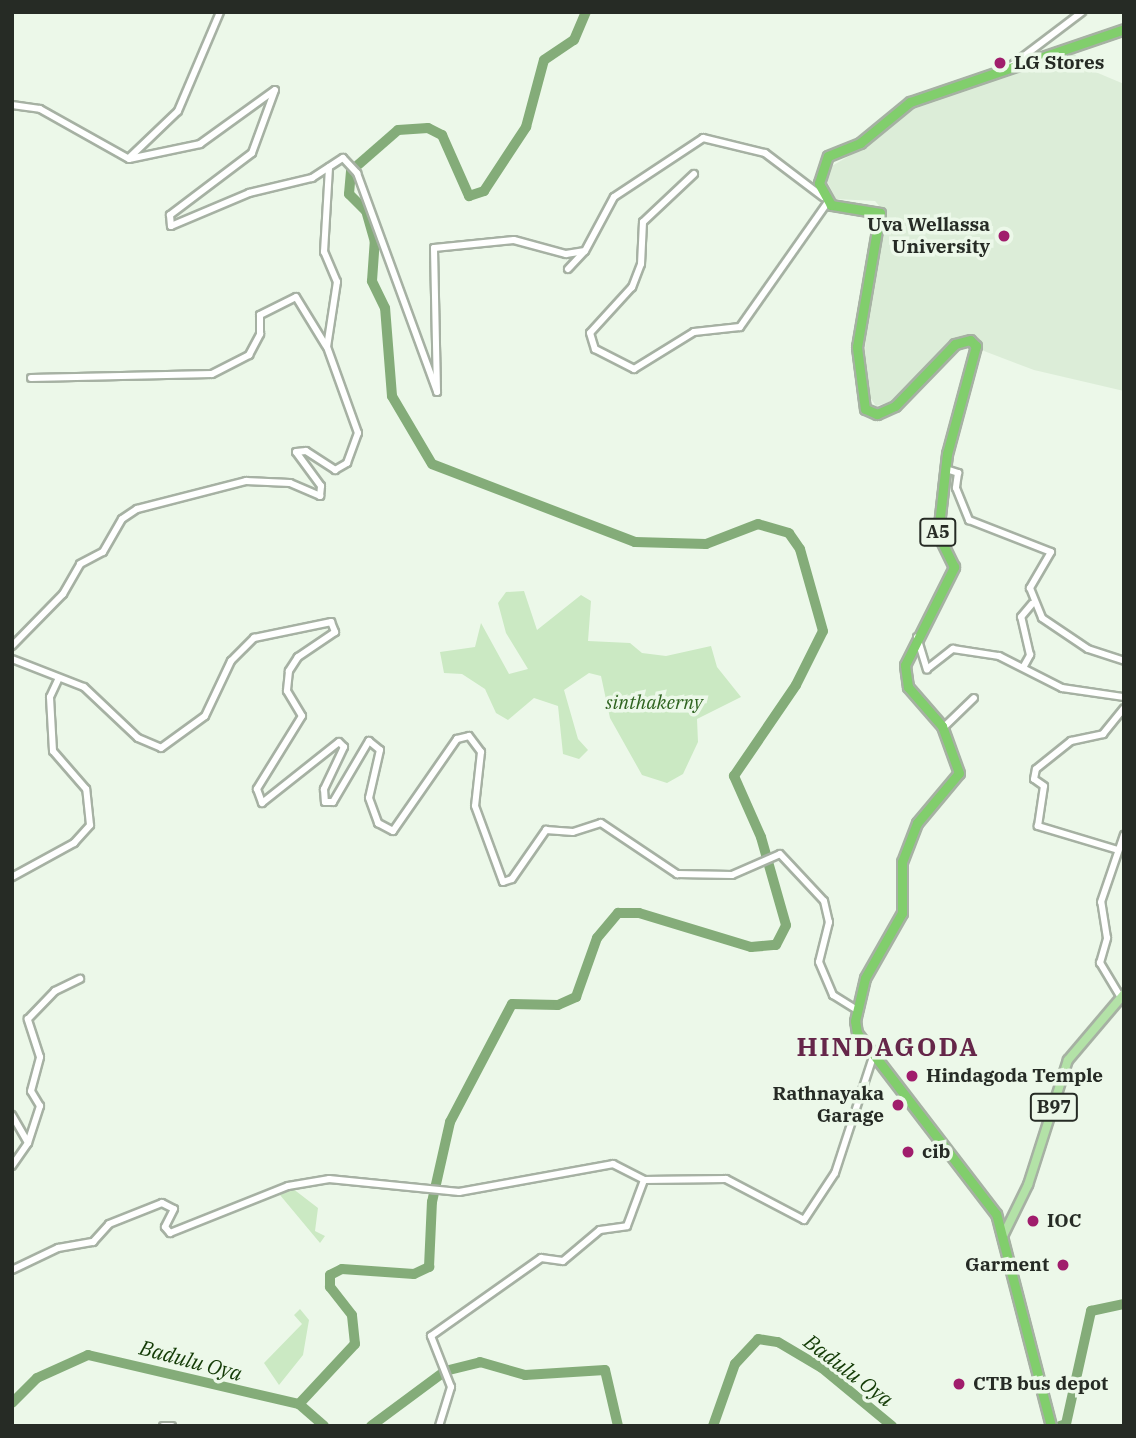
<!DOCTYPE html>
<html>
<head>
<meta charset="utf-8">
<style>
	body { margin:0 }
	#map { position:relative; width:1136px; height:1438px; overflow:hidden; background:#ecf8e9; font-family:"IBM Plex Serif",serif }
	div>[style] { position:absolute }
	.built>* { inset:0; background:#dcedd8 }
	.green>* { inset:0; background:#cbe9c3 }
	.river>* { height:10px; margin:-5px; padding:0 5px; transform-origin:5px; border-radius:5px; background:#84ac79 }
	.roads { filter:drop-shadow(2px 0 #a6b1a3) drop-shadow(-2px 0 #a6b1a3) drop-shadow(0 2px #a6b1a3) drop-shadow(0 -2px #a6b1a3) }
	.minor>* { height:6px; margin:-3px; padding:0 3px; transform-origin:3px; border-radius:3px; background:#fff }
	.major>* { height:8px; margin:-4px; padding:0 4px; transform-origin:4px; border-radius:4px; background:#b3e2a7 }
	.highway>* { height:9px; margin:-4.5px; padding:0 4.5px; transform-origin:4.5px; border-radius:4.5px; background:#81ce6c }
	.dots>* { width:19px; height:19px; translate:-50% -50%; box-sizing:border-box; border:4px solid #ecf8e9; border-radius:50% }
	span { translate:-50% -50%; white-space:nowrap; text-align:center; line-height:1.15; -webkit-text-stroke:7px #ecf8e9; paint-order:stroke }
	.shield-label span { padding:2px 5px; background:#ecf8e9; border:2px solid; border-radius:5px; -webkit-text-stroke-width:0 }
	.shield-label { font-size:18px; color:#262b25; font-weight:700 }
	.poi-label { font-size:19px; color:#262b25; font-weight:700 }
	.left { translate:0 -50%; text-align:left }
	.right { translate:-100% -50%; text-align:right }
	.park-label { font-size:19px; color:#2e631f; font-style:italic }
	.water-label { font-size:21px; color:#123a05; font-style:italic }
	.district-label { font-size:26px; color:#652649; font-weight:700; letter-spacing:2px }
	.frame { position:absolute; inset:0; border:14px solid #262b25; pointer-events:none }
</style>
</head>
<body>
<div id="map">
	<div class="built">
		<i style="clip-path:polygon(1073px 52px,1086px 68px,1124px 84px,1124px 391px,1034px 370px,984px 351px,970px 335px,947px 343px,895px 400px,876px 406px,864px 388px,866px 324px,887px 215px,875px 201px,836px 199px,826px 179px,830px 167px,870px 144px,913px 106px)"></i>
	</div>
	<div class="green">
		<i style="clip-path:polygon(524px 591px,537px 630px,581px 595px,591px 601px,588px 641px,630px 643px,642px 653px,666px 656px,711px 646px,717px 667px,741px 697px,697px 719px,698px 742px,683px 774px,667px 783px,642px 775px,610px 718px,601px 676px,589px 673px,564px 690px,578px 739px,588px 750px,579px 759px,563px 754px,558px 706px,534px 698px,508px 720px,496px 713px,485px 689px,462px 674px,444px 673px,440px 652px,475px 647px,481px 623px,509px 674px,528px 669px,506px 633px,498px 603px,506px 592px)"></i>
		<i style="clip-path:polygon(292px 1188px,318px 1208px,315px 1231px,325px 1236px,320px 1243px,280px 1195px)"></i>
		<i style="clip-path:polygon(300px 1309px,309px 1320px,303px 1355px,279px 1385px,264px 1363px,302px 1324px,294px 1315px)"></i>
	</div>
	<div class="river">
		<i style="left:12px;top:1403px;width:35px;rotate:-45deg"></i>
		<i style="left:37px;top:1378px;width:56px;rotate:-24.3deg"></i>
		<i style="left:88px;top:1355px;width:217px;rotate:13.1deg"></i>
		<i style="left:299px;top:1404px;width:33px;rotate:41deg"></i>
		<i style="left:299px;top:1404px;width:82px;rotate:-47deg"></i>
		<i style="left:355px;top:1344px;width:29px;rotate:-96deg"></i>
		<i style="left:352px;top:1315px;width:36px;rotate:-128deg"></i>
		<i style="left:330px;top:1287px;width:12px;rotate:-90deg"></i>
		<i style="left:330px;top:1275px;width:13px;rotate:-27deg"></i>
		<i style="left:342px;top:1269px;width:72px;rotate:4deg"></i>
		<i style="left:414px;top:1274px;width:17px;rotate:-25deg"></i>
		<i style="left:429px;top:1267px;width:65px;rotate:-87.4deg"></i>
		<i style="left:432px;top:1202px;width:82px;rotate:-77.3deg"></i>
		<i style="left:450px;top:1122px;width:133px;rotate:-62.3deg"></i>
		<i style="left:512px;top:1004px;width:46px;rotate:1.2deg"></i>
		<i style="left:558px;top:1005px;width:20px;rotate:-24deg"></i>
		<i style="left:576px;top:997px;width:63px;rotate:-70.4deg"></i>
		<i style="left:597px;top:938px;width:33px;rotate:-50deg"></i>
		<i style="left:618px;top:913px;width:21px"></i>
		<i style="left:639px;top:913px;width:117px;rotate:16.9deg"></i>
		<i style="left:751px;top:947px;width:25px;rotate:-5deg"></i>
		<i style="left:776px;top:945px;width:22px;rotate:-63deg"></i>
		<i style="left:786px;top:925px;width:91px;rotate:-105.9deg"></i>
		<i style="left:761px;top:837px;width:67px;rotate:-113.9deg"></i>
		<i style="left:734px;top:776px;width:110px;rotate:-55.7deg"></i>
		<i style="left:796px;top:685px;width:60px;rotate:-63.4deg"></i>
		<i style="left:823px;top:631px;width:85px;rotate:-105.7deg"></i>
		<i style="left:800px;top:549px;width:19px;rotate:-125deg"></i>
		<i style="left:789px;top:533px;width:32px;rotate:-164deg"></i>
		<i style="left:758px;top:524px;width:56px;rotate:159deg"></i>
		<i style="left:706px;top:544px;width:71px;rotate:-178.4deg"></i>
		<i style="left:635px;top:542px;width:217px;rotate:-159deg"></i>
		<i style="left:432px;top:464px;width:79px;rotate:-120.5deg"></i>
		<i style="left:392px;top:396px;width:88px;rotate:-94.5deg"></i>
		<i style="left:385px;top:308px;width:30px;rotate:-116deg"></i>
		<i style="left:372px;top:281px;width:39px;rotate:-86deg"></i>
		<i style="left:375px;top:242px;width:32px;rotate:-106deg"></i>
		<i style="left:366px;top:211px;width:24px;rotate:-135deg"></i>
		<i style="left:349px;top:194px;width:23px;rotate:-85deg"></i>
		<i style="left:351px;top:171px;width:62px;rotate:-41.1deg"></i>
		<i style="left:398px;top:130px;width:30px;rotate:-4deg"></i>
		<i style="left:428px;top:128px;width:16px;rotate:27deg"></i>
		<i style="left:442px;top:135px;width:67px;rotate:66.1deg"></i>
		<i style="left:469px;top:196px;width:16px;rotate:-18deg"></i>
		<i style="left:484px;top:191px;width:77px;rotate:-56.7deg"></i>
		<i style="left:526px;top:127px;width:69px;rotate:-75deg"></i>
		<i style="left:544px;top:60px;width:36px;rotate:-34deg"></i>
		<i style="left:574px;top:40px;width:30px;rotate:-67deg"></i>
		<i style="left:371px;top:1426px;width:92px;rotate:-36.6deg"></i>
		<i style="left:445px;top:1371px;width:36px;rotate:-14deg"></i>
		<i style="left:480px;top:1362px;width:47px;rotate:16.1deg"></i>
		<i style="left:525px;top:1375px;width:80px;rotate:-3.6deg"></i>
		<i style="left:605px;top:1370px;width:57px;rotate:76.9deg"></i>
		<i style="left:713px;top:1426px;width:66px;rotate:-70.5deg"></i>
		<i style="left:735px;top:1364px;width:34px;rotate:-47deg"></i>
		<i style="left:758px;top:1339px;width:20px;rotate:9deg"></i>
		<i style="left:778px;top:1342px;width:51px;rotate:30.6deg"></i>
		<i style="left:822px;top:1368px;width:91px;rotate:39.6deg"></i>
		<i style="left:1060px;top:1426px;width:6px;rotate:-18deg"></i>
		<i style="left:1066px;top:1424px;width:116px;rotate:-77.5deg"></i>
		<i style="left:1091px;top:1311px;width:34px;rotate:-12deg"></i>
	</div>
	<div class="roads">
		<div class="minor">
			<i style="left:1012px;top:65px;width:88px;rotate:-37.1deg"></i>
			<i style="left:12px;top:105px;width:28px;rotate:8deg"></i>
			<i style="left:40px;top:109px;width:102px;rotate:29.3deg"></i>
			<i style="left:129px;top:159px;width:73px;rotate:-11.9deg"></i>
			<i style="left:200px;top:144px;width:92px;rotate:-35.8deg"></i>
			<i style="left:275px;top:90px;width:67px;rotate:110.1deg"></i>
			<i style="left:252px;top:153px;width:103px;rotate:142.9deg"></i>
			<i style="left:170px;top:215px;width:11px;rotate:85deg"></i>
			<i style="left:171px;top:226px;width:85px;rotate:-22.9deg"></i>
			<i style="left:249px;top:193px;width:65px;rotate:-13.4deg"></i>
			<i style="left:312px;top:178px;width:37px;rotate:-33deg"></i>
			<i style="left:343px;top:158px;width:21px;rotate:47deg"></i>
			<i style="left:357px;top:173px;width:233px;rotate:69.9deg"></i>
			<i style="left:437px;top:392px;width:144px;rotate:-91.2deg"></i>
			<i style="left:434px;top:248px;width:80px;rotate:-5.7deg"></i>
			<i style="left:514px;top:240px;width:54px;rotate:15.1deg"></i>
			<i style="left:566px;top:254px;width:19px;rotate:-9deg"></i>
			<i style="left:585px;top:251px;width:61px;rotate:-61.8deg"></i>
			<i style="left:614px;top:197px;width:107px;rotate:-33.5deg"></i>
			<i style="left:703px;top:138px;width:64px;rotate:13.6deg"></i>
			<i style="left:765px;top:153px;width:73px;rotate:37.2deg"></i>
			<i style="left:130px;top:157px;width:66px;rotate:-43.8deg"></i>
			<i style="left:178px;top:111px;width:108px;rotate:-67deg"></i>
			<i style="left:694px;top:174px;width:70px;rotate:136.7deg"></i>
			<i style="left:643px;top:222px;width:42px;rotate:92.7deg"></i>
			<i style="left:641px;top:264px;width:25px;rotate:111deg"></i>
			<i style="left:632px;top:287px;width:62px;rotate:132.4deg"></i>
			<i style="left:590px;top:333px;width:17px;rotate:73deg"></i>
			<i style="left:595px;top:349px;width:44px;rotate:27.1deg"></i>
			<i style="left:634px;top:369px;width:70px;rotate:-31.7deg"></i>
			<i style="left:694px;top:332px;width:46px;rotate:-6.2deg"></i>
			<i style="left:740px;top:327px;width:153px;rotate:-54.9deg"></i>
			<i style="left:568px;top:269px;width:23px;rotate:-47deg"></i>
			<i style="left:31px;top:378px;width:181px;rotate:-1.3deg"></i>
			<i style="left:212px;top:374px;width:42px;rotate:-27.2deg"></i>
			<i style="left:249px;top:355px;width:24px;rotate:-62deg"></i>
			<i style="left:260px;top:334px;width:19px;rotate:-90deg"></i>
			<i style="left:260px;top:315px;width:40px;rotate:-26.6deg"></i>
			<i style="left:296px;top:297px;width:57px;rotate:58.5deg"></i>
			<i style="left:946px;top:469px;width:13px;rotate:18deg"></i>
			<i style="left:958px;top:473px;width:15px;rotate:98deg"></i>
			<i style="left:956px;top:488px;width:35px;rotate:68deg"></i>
			<i style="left:969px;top:520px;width:88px;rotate:21.3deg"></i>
			<i style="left:1051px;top:552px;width:42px;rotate:120.3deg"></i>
			<i style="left:1030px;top:588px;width:32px;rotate:68deg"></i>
			<i style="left:1042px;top:618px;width:55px;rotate:34deg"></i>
			<i style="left:1088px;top:649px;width:38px;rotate:18deg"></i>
			<i style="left:917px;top:637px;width:34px;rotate:73deg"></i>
			<i style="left:927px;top:669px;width:33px;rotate:-38deg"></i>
			<i style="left:953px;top:649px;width:47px;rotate:8.7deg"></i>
			<i style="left:999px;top:656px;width:71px;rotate:26.9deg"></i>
			<i style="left:1062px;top:688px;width:63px;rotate:8.3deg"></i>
			<i style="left:12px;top:646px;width:73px;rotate:-45.6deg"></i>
			<i style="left:63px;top:594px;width:34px;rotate:-60deg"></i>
			<i style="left:80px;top:564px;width:26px;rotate:-28deg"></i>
			<i style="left:103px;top:552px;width:38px;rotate:-60deg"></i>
			<i style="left:122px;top:519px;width:18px;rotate:-34deg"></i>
			<i style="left:137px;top:509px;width:113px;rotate:-14.4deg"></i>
			<i style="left:246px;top:481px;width:44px;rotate:2.6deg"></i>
			<i style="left:290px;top:483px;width:33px;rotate:23deg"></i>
			<i style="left:320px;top:496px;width:10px;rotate:-84deg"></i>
			<i style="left:321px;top:486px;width:42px;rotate:-126.3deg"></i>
			<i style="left:296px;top:452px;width:10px;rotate:-6deg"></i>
			<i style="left:306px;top:451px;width:35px;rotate:33deg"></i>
			<i style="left:335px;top:470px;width:14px;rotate:-30deg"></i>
			<i style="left:347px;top:463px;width:32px;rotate:-70deg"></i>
			<i style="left:358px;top:433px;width:91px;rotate:-109.8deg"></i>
			<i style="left:327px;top:347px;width:66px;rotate:-81.3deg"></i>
			<i style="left:337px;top:282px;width:33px;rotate:-113deg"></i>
			<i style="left:324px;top:252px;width:85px;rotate:-86.6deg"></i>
			<i style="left:12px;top:659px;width:77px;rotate:21.3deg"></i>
			<i style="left:84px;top:687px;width:74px;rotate:43.4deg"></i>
			<i style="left:138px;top:738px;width:25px;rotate:23deg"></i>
			<i style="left:161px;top:748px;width:54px;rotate:-36deg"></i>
			<i style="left:205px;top:716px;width:61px;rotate:-64.7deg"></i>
			<i style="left:231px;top:661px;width:33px;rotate:-45deg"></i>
			<i style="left:254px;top:638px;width:79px;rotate:-11.7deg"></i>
			<i style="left:331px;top:622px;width:11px;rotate:68deg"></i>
			<i style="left:335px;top:632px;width:45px;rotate:146deg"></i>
			<i style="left:298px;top:657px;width:17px;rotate:123deg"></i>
			<i style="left:289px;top:671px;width:20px;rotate:96deg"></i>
			<i style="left:287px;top:691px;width:29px;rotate:59deg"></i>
			<i style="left:302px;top:716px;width:86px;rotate:121.7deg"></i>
			<i style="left:257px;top:789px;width:15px;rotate:70deg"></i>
			<i style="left:262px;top:803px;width:98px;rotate:-38.4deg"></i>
			<i style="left:339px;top:742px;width:7px;rotate:45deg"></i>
			<i style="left:344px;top:747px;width:47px;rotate:115.5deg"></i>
			<i style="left:324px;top:789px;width:13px;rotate:86deg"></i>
			<i style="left:325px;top:802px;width:8px"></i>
			<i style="left:333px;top:802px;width:71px;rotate:-59.5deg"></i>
			<i style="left:369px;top:741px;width:14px;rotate:39deg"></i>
			<i style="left:380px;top:750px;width:49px;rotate:102.9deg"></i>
			<i style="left:369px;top:798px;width:27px;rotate:70deg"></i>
			<i style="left:378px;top:823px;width:17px;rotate:28deg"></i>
			<i style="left:393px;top:831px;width:112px;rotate:-55.2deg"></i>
			<i style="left:457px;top:739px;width:12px;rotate:-14deg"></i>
			<i style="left:469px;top:736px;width:20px;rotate:53deg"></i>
			<i style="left:481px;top:752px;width:54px;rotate:96.3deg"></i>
			<i style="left:475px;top:806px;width:81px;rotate:69.8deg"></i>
			<i style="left:503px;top:882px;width:9px;rotate:-18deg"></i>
			<i style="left:512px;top:879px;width:60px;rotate:-55.2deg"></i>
			<i style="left:546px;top:830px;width:27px;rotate:4deg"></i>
			<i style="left:573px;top:832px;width:29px;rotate:-18deg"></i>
			<i style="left:601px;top:823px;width:92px;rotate:33.9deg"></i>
			<i style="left:677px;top:874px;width:55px;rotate:1deg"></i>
			<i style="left:732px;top:875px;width:52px;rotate:-23.6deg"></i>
			<i style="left:780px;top:854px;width:64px;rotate:46.9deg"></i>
			<i style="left:824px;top:901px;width:22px;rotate:77deg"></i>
			<i style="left:829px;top:922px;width:41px;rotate:104deg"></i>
			<i style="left:819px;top:962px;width:36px;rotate:67deg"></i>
			<i style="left:833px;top:995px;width:26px;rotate:32deg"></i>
			<i style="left:1024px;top:666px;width:13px;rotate:-61deg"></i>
			<i style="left:1030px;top:655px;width:39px;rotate:-103deg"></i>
			<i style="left:1021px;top:617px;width:17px;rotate:-50deg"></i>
			<i style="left:943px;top:728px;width:43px;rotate:-44.1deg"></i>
			<i style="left:1118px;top:850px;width:84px;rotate:-163.3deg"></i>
			<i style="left:1038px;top:826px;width:40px;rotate:-81.5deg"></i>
			<i style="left:1044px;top:786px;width:12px;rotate:-145deg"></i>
			<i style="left:1034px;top:779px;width:10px;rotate:-79deg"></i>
			<i style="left:1036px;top:769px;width:45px;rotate:-38.7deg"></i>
			<i style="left:1071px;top:741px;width:33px;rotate:-12deg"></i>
			<i style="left:1103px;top:734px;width:33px;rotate:-51deg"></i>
			<i style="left:12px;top:877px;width:71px;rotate:-28.7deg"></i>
			<i style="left:74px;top:843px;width:24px;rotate:-48deg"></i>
			<i style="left:90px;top:825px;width:36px;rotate:-96deg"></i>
			<i style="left:86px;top:789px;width:50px;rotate:-131deg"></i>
			<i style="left:53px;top:751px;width:54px;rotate:-93.2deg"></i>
			<i style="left:50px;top:697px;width:21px;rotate:-65deg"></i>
			<i style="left:1120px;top:996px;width:39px;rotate:-121deg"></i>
			<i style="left:1100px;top:963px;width:26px;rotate:-74deg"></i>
			<i style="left:1107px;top:938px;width:36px;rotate:-99deg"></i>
			<i style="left:1101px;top:902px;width:71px;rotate:-71.1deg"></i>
			<i style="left:12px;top:1115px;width:32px;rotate:60deg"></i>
			<i style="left:28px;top:1143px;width:28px;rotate:125deg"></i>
			<i style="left:28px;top:1143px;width:39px;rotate:-72deg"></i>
			<i style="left:40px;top:1106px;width:17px;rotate:-121deg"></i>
			<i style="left:31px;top:1091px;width:35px;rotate:-75deg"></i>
			<i style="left:40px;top:1057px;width:40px;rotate:-108deg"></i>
			<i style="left:28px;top:1019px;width:39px;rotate:-46deg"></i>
			<i style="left:55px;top:991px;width:28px;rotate:-26deg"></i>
			<i style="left:12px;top:1270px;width:51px;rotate:-25.6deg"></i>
			<i style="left:58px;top:1248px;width:36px;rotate:-10deg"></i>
			<i style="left:93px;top:1242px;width:24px;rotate:-48deg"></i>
			<i style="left:109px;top:1224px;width:57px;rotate:-21.6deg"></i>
			<i style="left:162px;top:1203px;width:13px;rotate:27deg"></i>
			<i style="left:174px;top:1209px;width:20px;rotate:117deg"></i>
			<i style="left:165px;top:1227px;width:8px;rotate:50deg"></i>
			<i style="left:170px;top:1233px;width:127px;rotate:-21.7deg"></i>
			<i style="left:288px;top:1186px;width:42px;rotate:-9.7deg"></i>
			<i style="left:329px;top:1179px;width:131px;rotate:5.7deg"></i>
			<i style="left:459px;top:1192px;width:157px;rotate:-10.3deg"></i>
			<i style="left:613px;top:1164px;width:35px;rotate:27deg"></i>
			<i style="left:644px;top:1180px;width:82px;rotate:-0.7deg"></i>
			<i style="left:726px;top:1179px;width:88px;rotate:27.7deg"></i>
			<i style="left:804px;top:1220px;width:56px;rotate:-56.6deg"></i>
			<i style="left:835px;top:1173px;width:125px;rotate:-71.9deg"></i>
			<i style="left:163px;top:1426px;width:9px"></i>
			<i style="left:439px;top:1426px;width:41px;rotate:-72.9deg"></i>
			<i style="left:451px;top:1387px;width:55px;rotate:-111.4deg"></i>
			<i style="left:431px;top:1336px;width:135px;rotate:-35.3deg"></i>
			<i style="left:541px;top:1258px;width:22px;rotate:8deg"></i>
			<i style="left:563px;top:1261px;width:48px;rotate:-40deg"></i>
			<i style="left:600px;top:1230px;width:27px;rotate:-8deg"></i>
			<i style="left:627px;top:1226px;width:49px;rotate:-69.7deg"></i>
		</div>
		<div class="major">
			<i style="left:1004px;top:1234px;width:55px;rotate:-63.9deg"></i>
			<i style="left:1028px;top:1185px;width:131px;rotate:-72.3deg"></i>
			<i style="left:1068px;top:1060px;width:87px;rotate:-49.7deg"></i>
		</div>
		<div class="highway">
			<i style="left:1051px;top:1426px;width:219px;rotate:-104.5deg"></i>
			<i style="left:996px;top:1214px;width:228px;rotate:-127.5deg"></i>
			<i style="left:857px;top:1033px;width:12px;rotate:-99deg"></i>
			<i style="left:855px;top:1021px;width:44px;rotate:-76.9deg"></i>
			<i style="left:865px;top:978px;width:75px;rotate:-60.4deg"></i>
			<i style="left:902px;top:913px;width:51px;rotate:-90deg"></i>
			<i style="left:902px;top:862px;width:42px;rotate:-69deg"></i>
			<i style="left:917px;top:823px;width:65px;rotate:-50deg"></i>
			<i style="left:959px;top:773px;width:50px;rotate:-109.9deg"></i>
			<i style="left:942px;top:726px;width:52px;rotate:-131.1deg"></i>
			<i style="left:908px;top:687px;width:22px;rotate:-98deg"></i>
			<i style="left:905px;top:665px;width:110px;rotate:-63.4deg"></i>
			<i style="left:954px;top:567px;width:37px;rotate:-116deg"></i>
			<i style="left:938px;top:534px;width:81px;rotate:-83.6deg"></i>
			<i style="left:947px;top:454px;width:112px;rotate:-75deg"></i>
			<i style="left:976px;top:346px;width:8px;rotate:-135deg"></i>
			<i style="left:970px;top:340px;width:16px;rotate:165deg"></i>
			<i style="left:955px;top:344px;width:86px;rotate:134.1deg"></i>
			<i style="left:895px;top:406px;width:20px;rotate:156deg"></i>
			<i style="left:877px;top:414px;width:13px;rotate:-157deg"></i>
			<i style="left:865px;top:409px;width:63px;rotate:-97.4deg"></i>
			<i style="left:857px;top:347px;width:136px;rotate:-80.3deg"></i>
			<i style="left:880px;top:213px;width:50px;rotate:-170.7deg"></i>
			<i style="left:831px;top:205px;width:25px;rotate:-119deg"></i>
			<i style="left:819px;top:183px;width:28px;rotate:-72deg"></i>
			<i style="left:828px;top:156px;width:35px;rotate:-22deg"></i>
			<i style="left:860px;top:143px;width:65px;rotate:-39.4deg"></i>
			<i style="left:910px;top:102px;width:226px;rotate:-18.8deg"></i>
		</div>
	</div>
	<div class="dots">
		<i style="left:1000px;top:63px;background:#a01d6c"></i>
		<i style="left:1004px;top:236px;background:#a01d6c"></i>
		<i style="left:912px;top:1076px;background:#a01d6c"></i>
		<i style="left:898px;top:1105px;background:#a01d6c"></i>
		<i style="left:908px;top:1152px;background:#a01d6c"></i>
		<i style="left:1033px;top:1221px;background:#a01d6c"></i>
		<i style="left:1063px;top:1265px;background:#a01d6c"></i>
		<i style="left:959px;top:1384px;background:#a01d6c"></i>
	</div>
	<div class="shield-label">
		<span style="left:938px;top:532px">A5</span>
		<span style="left:1054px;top:1107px">B97</span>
	</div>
	<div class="poi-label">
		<span class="left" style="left:1014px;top:63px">LG Stores</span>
		<span class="right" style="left:990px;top:236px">Uva Wellassa<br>University</span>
		<span class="left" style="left:926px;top:1076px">Hindagoda Temple</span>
		<span class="right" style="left:884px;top:1105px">Rathnayaka<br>Garage</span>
		<span class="left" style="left:922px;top:1152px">cib</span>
		<span class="left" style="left:1047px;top:1221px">IOC</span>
		<span class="right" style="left:1049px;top:1265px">Garment</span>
		<span class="left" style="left:973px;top:1384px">CTB bus depot</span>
	</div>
	<div class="park-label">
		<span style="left:654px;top:703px">sinthakerny</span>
	</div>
	<div class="water-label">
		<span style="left:191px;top:1360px;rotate:15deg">Badulu Oya</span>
		<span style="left:849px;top:1370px;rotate:37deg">Badulu Oya</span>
	</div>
	<div class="district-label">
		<span style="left:888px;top:1047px">HINDAGODA</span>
	</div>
	<div class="frame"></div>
</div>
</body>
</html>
